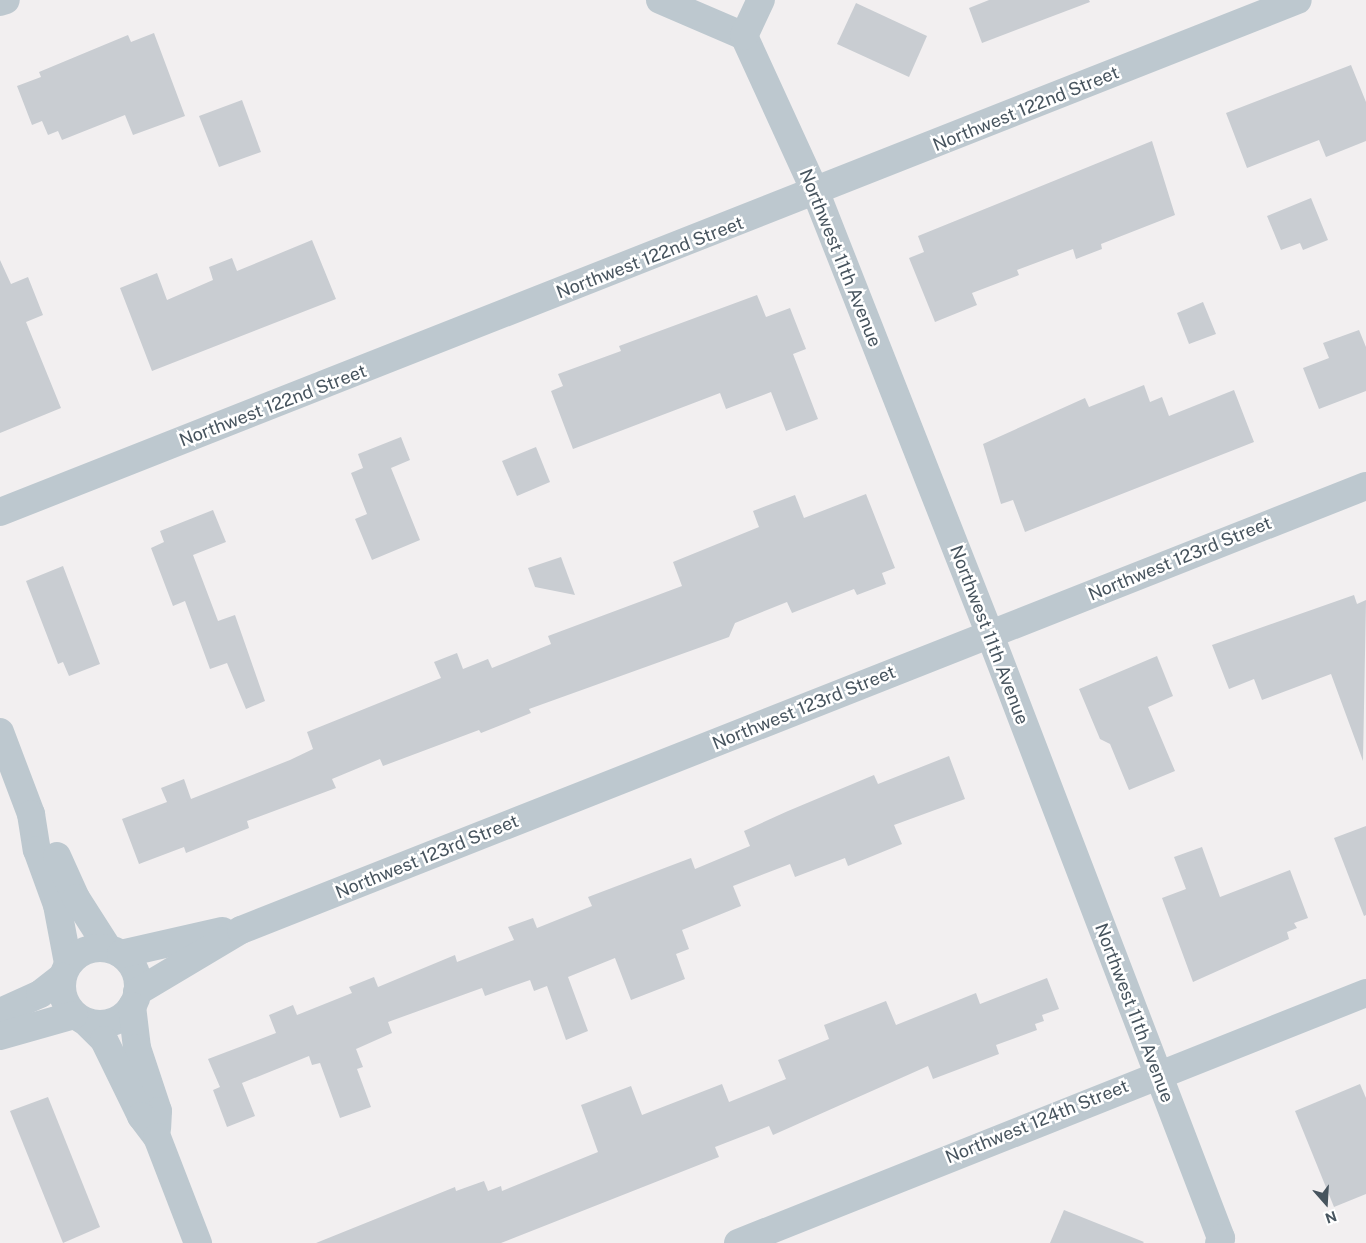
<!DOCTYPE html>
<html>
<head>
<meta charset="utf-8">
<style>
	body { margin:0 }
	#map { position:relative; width:1366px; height:1243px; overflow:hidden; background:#f2eff0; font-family:"Public Sans",sans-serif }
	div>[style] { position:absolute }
	.building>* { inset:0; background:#c9cdd2 }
	.minor>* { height:28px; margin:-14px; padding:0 14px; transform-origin:14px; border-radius:14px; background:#bdc8cf }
	.minor>.ring { margin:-14px; padding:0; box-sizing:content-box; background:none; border:28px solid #bdc8cf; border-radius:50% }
	span { translate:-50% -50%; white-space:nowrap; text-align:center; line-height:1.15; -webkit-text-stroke:5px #fff; paint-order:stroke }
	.street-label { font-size:18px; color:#47545e }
	.north { position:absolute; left:1301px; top:1178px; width:50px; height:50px; -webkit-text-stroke:4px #fff; paint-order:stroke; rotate:161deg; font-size:14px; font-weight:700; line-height:20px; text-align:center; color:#47545e }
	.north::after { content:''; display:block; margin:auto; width:18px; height:22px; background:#47545e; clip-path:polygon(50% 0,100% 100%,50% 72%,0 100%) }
</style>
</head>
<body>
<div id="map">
	<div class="building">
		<i style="clip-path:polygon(989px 0,1089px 0,1090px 2px,982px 43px,969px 8px)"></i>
		<i style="clip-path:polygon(856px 3px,927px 36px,909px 77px,837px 44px)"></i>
		<i style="clip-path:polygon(154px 33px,185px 116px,133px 135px,125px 115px,62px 140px,58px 131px,48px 135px,42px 121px,32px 125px,17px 86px,41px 77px,39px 72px,99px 47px,128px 35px,131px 42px)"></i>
		<i style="clip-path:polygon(1351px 65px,1366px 102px,1366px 141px,1326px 157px,1319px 140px,1247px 168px,1226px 113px)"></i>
		<i style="clip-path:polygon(242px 100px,261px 152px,219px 167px,199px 116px)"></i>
		<i style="clip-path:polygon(1152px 141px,1175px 215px,1101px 244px,1102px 249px,1076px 259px,1073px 249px,1017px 270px,1019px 275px,972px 293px,977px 305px,935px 322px,909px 258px,924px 252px,918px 236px)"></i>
		<i style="clip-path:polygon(1311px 198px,1328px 240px,1303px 250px,1300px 243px,1281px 250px,1267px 216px)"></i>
		<i style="clip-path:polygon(312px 240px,336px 299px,152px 371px,120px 288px,157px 273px,167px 300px,213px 280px,209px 267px,232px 258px,237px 271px)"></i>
		<i style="clip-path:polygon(0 260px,11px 284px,28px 277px,43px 315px,26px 322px,61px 408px,0 433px)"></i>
		<i style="clip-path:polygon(757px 295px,766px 317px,790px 308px,806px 349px,793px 354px,818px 419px,786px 431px,771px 392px,726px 409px,720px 393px,573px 449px,551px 391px,563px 386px,558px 374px,621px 351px,619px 346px)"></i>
		<i style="clip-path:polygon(1203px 302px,1216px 334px,1189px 344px,1177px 313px)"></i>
		<i style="clip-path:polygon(1359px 330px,1366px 347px,1366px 391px,1319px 409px,1303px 368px,1329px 358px,1323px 343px)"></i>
		<i style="clip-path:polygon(1144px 385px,1150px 402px,1162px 397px,1169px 416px,1234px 390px,1254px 442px,1025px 532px,1013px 500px,1001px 504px,983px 444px,1085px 398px,1089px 407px)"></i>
		<i style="clip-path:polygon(401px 437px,410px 460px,391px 468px,420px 540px,372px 560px,355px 519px,367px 514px,351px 473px,363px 468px,358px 454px)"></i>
		<i style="clip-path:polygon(536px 447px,550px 482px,517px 496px,502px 461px)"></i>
		<i style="clip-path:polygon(866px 494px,895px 568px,882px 573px,886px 584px,857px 595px,854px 589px,792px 613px,787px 602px,735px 623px,729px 637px,529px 709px,531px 713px,481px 733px,479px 730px,383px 766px,380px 759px,332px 779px,336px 788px,247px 821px,249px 828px,186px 853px,184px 847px,139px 864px,122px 819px,167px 802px,161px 788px,184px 779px,191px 799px,290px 760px,313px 749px,307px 732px,441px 678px,434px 662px,457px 653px,463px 669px,488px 659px,492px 668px,551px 644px,548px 636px,682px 586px,673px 562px,759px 527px,753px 511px,795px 495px,804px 518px)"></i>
		<i style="clip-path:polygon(213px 510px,226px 542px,193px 555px,218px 621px,235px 615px,265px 701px,246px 709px,227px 663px,210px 669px,185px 601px,173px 606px,151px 548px,164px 542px,160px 531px)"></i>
		<i style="clip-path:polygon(561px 557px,575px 595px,535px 587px,528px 568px)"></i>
		<i style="clip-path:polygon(63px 566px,100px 664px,69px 676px,63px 662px,58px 664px,26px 581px)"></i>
		<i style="clip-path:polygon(1354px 595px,1357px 604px,1366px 600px,1363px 761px,1331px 674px,1262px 700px,1254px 679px,1229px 689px,1212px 645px)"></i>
		<i style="clip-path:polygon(1157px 656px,1173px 696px,1148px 707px,1175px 771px,1129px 790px,1110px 744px,1100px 739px,1079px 689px)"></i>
		<i style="clip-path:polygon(949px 756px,965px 799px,894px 825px,902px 844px,848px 866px,845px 858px,795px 877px,790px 864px,733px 886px,741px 906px,682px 930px,689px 949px,676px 954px,685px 979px,631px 1000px,615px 958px,568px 977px,588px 1031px,566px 1040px,547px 986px,534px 991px,530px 980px,485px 996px,482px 988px,388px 1022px,392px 1033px,356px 1049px,363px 1067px,357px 1069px,371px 1107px,340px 1118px,320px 1063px,312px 1065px,309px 1056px,242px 1083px,255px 1116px,227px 1127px,213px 1090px,220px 1087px,208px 1059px,276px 1033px,269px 1015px,293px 1005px,297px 1015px,352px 993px,349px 987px,374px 977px,378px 987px,455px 955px,457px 962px,514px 940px,508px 927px,533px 918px,537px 928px,592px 906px,588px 897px,691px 858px,695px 869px,750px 846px,744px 831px,788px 811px,874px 775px,878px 784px)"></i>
		<i style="clip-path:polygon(1366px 826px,1366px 915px,1364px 916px,1334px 838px)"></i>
		<i style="clip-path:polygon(1202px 847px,1220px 897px,1290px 870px,1308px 918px,1294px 923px,1297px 928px,1287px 932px,1289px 939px,1193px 982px,1162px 898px,1186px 889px,1174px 857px)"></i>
		<i style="clip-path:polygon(1047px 978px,1059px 1009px,1042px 1015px,1044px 1021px,1035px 1024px,1037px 1030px,996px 1045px,999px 1054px,933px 1079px,928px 1066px,773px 1135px,769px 1126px,715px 1147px,719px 1157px,501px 1243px,316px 1243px,455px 1187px,456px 1191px,484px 1181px,488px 1191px,501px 1186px,502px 1191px,598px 1152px,581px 1105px,631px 1086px,642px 1115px,722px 1084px,729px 1102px,786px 1079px,778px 1060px,829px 1039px,824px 1025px,886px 1001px,896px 1025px,976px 993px,980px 1004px)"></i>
		<i style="clip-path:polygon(1360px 1084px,1366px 1098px,1366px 1194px,1334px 1207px,1295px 1111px)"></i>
		<i style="clip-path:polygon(48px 1097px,100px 1227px,63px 1243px,10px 1111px)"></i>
		<i style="clip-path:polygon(1064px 1210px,1144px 1242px,1143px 1243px,1050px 1243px)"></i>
	</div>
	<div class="minor">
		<i style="left:660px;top:0;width:91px;rotate:23.2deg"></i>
		<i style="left:744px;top:36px;width:173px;rotate:65.4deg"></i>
		<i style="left:816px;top:193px;width:475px;rotate:68.5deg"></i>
		<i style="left:990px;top:635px;width:646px;rotate:69.04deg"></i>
		<i style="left:1221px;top:1238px;width:5px;rotate:112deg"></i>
		<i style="left:0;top:2px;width:6px;rotate:-18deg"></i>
		<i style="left:744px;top:36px;width:40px;rotate:-65deg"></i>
		<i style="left:0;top:512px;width:1395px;rotate:-21.53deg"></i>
		<i style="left:0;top:732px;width:88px;rotate:69.3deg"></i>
		<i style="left:31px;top:814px;width:36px;rotate:81deg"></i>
		<i style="left:37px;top:850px;width:59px;rotate:70deg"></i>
		<i style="left:57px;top:905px;width:59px;rotate:79.3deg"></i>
		<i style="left:57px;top:856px;width:46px;rotate:65.7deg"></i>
		<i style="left:76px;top:898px;width:59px;rotate:57.4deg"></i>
		<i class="ring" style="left:62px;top:948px;width:48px;height:48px"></i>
		<i style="left:121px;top:954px;width:104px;rotate:-12.8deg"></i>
		<i style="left:137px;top:992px;width:121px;rotate:-30.8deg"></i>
		<i style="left:241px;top:930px;width:1209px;rotate:-21.54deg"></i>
		<i style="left:132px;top:1006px;width:42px;rotate:83.2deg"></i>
		<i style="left:137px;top:1048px;width:66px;rotate:71.6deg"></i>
		<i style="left:158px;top:1111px;width:17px;rotate:93deg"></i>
		<i style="left:0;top:1012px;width:44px;rotate:-24.2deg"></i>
		<i style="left:40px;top:994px;width:28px;rotate:-38deg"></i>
		<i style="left:86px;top:1022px;width:25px;rotate:45deg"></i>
		<i style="left:104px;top:1040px;width:85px;rotate:64deg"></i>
		<i style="left:141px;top:1116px;width:26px;rotate:53deg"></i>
		<i style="left:157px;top:1137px;width:114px;rotate:68.9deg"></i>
		<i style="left:0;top:1036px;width:77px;rotate:-15.8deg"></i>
		<i style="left:738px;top:1243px;width:676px;rotate:-21.71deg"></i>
	</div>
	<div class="street-label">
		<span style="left:1026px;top:109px;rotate:-22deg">Northwest 122nd Street</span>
		<span style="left:650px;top:258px;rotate:-21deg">Northwest 122nd Street</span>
		<span style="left:840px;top:258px;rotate:68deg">Northwest 11th Avenue</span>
		<span style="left:273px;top:406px;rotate:-21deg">Northwest 122nd Street</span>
		<span style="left:1180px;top:559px;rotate:-22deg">Northwest 123rd Street</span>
		<span style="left:989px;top:635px;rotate:69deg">Northwest 11th Avenue</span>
		<span style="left:804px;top:708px;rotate:-22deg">Northwest 123rd Street</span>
		<span style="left:427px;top:857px;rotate:-22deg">Northwest 123rd Street</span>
		<span style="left:1134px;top:1013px;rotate:69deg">Northwest 11th Avenue</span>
		<span style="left:1037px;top:1122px;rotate:-22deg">Northwest 124th Street</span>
	</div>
	<div class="north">N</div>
</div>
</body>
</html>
